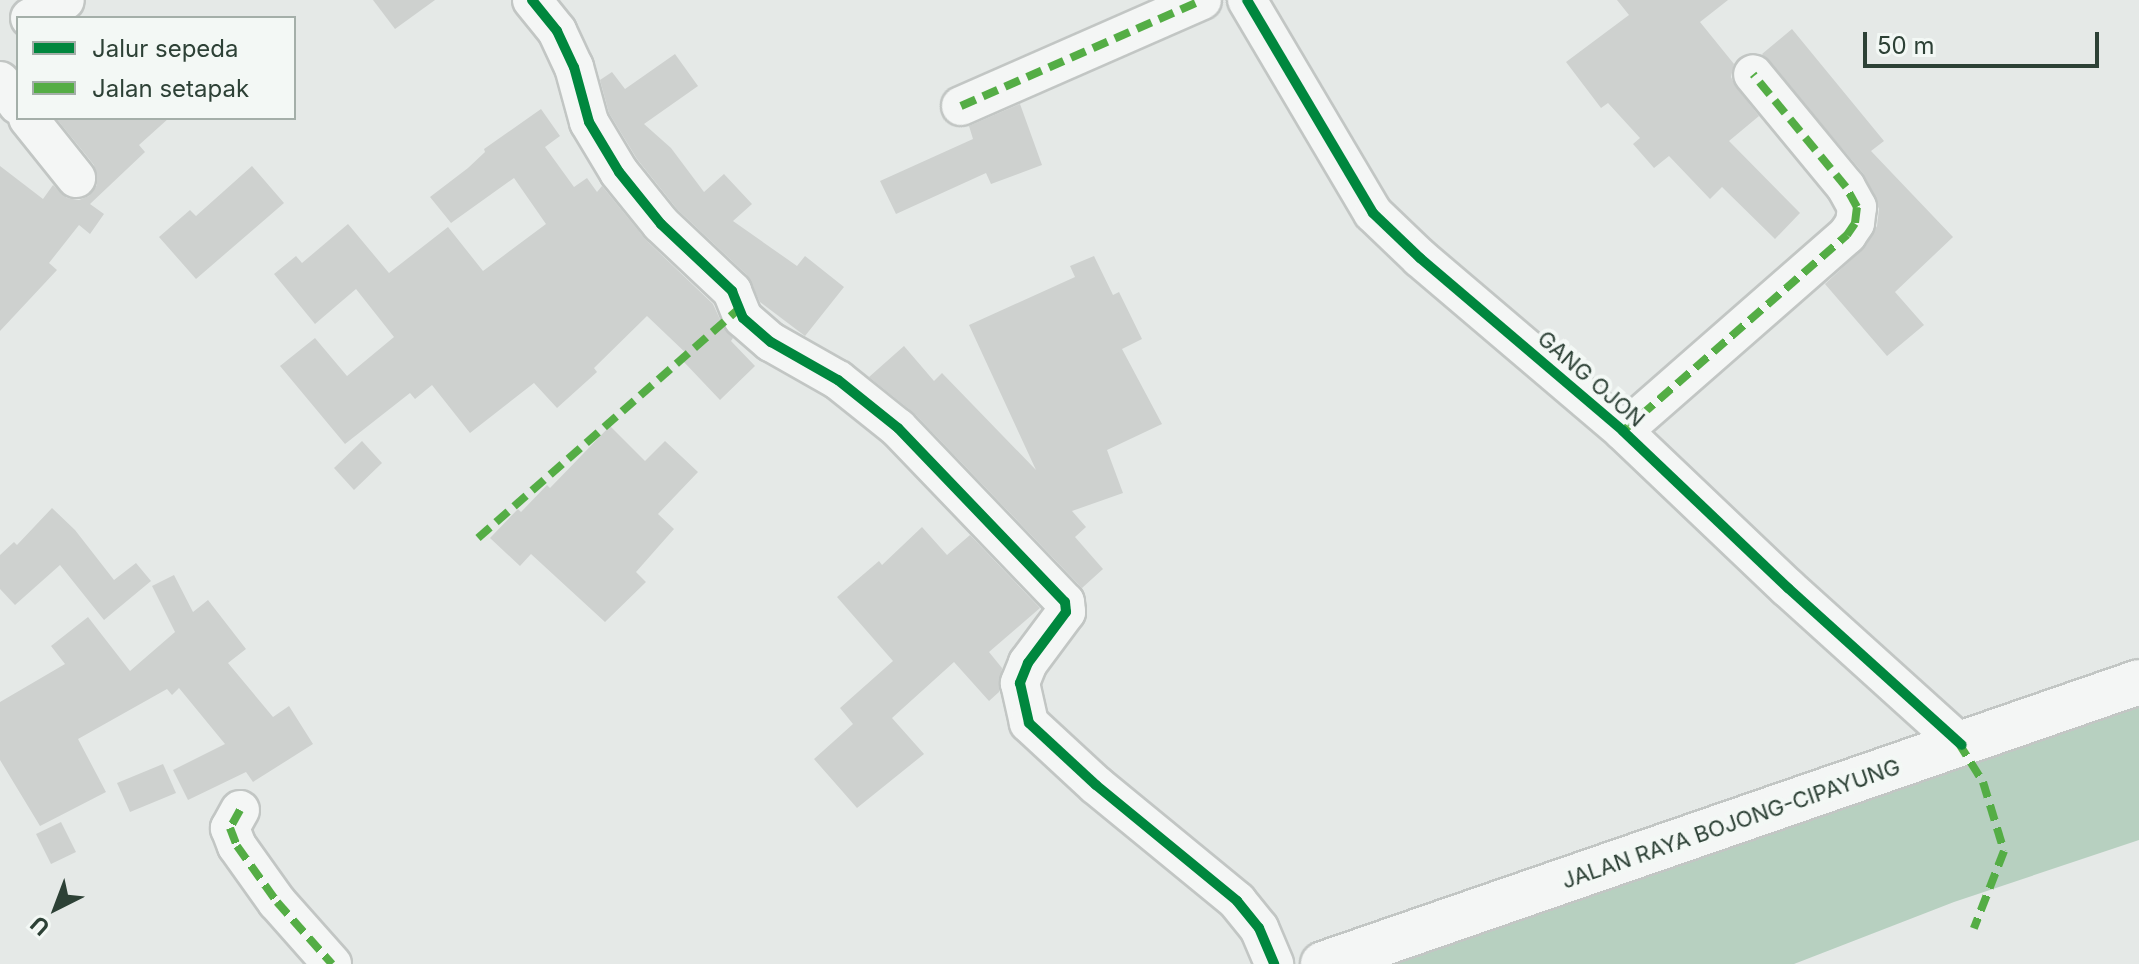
<!DOCTYPE html>
<html>
<head>
<meta charset="utf-8">
<style>
	body { margin:0 }
	#map { position:relative; width:2139px; height:964px; overflow:hidden; background:#e5e9e7; font-family:Inter,sans-serif }
	div>[style] { position:absolute }
	.water>* { inset:0; background:#b7d0c0 }
	.building>* { inset:0; background:#ced1cf }
	.roads { filter:drop-shadow(2px 0 #c2c6c4) drop-shadow(-2px 0 #c2c6c4) drop-shadow(0 2px #c2c6c4) drop-shadow(0 -2px #c2c6c4) }
	.minor>* { height:38px; margin:-19px; padding:0 19px; transform-origin:19px; border-radius:19px; background:#f4f6f5 }
	.tertiary>* { height:44px; margin:-22px; padding:0 22px; transform-origin:22px; border-radius:22px; background:#f4f6f5 }
	.quiet>* { height:8px; margin-top:-4px; transform-origin:0; background:repeating-linear-gradient(90deg,#54ad45 0 16px,transparent 0 24px) }
	.cycleway>* { height:10px; margin:-5px; padding:0 5px; transform-origin:5px; border-radius:5px; background:#00873e }
	span { translate:-50% -50%; white-space:nowrap; text-align:center; line-height:1.15; -webkit-text-stroke:8px #f3f8f5; paint-order:stroke }
	.street-label { font-size:22px; color:#2d4136 }
	.legend { position:absolute; left:16px; top:16px; width:280px; height:104px; box-sizing:border-box; background:#f3f8f5; border:2px solid #a4afa9; margin:0; padding:10px 14px; list-style:none; font-size:24px; color:#2d4136 }
	.legend li { display:flex; align-items:center; gap:16px; height:40px }
	.legend b { width:40px; border:2px solid #a4afa9 }
	.north { position:absolute; left:16px; top:868px; width:80px; height:80px; -webkit-text-stroke:6px #f3f8f5; paint-order:stroke; rotate:222deg; font-size:22px; font-weight:700; line-height:32px; text-align:center; color:#2d4136 }
	.north::after { content:''; display:block; margin:auto; width:28px; height:36px; background:#2d4136; clip-path:polygon(50% 0,100% 100%,50% 72%,0 100%) }
	.scale { position:absolute; left:1863px; top:32px; width:236px; height:36px; box-sizing:border-box; border:4px solid #2d4136; border-top:0; padding-left:10px; font-size:24px; line-height:28px; white-space:nowrap; color:#2d4136; -webkit-text-stroke:6px #f3f8f5; paint-order:stroke }
</style>
</head>
<body>
<div id="map">
	<div class="water">
		<i style="clip-path:polygon(2139px 683px,2139px 840px,1954px 902px,1794px 964px,1324px 964px)"></i>
	</div>
	<div class="building">
		<i style="clip-path:polygon(373px 0,435px 0,395px 29px)"></i>
		<i style="clip-path:polygon(1617px 0,1728px 0,1700px 22px,1734px 64px,1731px 77px,1736px 87px,1759px 116px,1729px 141px,1800px 213px,1775px 239px,1722px 187px,1710px 199px,1669px 156px,1654px 168px,1633px 144px,1640px 138px,1608px 103px,1601px 108px,1566px 62px,1629px 15px)"></i>
		<i style="clip-path:polygon(1792px 29px,1884px 141px,1871px 151px,1953px 237px,1895px 292px,1924px 325px,1887px 356px,1825px 284px,1865px 247px,1877px 226px,1879px 209px,1863px 173px,1762px 54px)"></i>
		<i style="clip-path:polygon(675px 54px,698px 86px,644px 124px,671px 148px,704px 192px,724px 174px,752px 204px,733px 221px,797px 266px,805px 256px,844px 287px,805px 336px,760px 302px,747px 275px,677px 209px,637px 159px,609px 113px,600px 80px,612px 72px,625px 89px)"></i>
		<i style="clip-path:polygon(1020px 104px,1042px 165px,991px 184px,986px 173px,896px 214px,880px 181px,973px 139px,969px 126px)"></i>
		<i style="clip-path:polygon(541px 109px,560px 136px,545px 147px,574px 187px,587px 178px,597px 192px,602px 186px,646px 240px,713px 304px,723px 326px,733px 338px,731px 341px,755px 366px,720px 400px,683px 361px,689px 356px,647px 316px,594px 368px,597px 372px,557px 408px,534px 383px,470px 433px,432px 385px,415px 399px,410px 393px,345px 444px,280px 366px,315px 338px,347px 376px,394px 337px,356px 289px,315px 324px,274px 274px,296px 256px,302px 263px,348px 224px,389px 273px,448px 227px,483px 271px,546px 224px,514px 178px,451px 223px,430px 197px,468px 168px,485px 152px,484px 149px)"></i>
		<i style="clip-path:polygon(56px 118px,169px 118px,139px 145px,145px 152px,90px 204px,104px 214px,90px 234px,79px 225px,49px 263px,57px 270px,0 331px,0 166px,43px 199px,53px 185px,67px 198px,79px 200px,89px 196px,97px 185px,94px 165px)"></i>
		<i style="clip-path:polygon(252px 166px,284px 203px,196px 279px,159px 237px,190px 210px,196px 216px)"></i>
		<i style="clip-path:polygon(1094px 256px,1113px 295px,1119px 292px,1142px 339px,1122px 349px,1162px 424px,1107px 450px,1123px 493px,1072px 511px,1086px 527px,1075px 537px,1103px 569px,1082px 588px,914px 413px,869px 377px,904px 346px,934px 381px,942px 373px,1036px 470px,969px 325px,1075px 277px,1070px 266px)"></i>
		<i style="clip-path:polygon(610px 426px,645px 461px,665px 441px,698px 472px,658px 514px,674px 529px,636px 572px,646px 582px,605px 622px,531px 554px,520px 566px,490px 538px,518px 509px,521px 512px,547px 485px,550px 488px)"></i>
		<i style="clip-path:polygon(362px 441px,382px 463px,354px 490px,334px 468px)"></i>
		<i style="clip-path:polygon(52px 508px,75px 530px,114px 580px,136px 563px,151px 581px,104px 620px,60px 565px,15px 605px,0 589px,0 555px,14px 542px,17px 545px)"></i>
		<i style="clip-path:polygon(922px 527px,947px 555px,970px 535px,1040px 608px,989px 652px,1002px 668px,999px 692px,989px 701px,954px 662px,892px 718px,924px 754px,857px 808px,814px 759px,853px 724px,840px 708px,893px 661px,837px 597px,879px 561px,882px 565px)"></i>
		<i style="clip-path:polygon(174px 575px,193px 612px,208px 600px,246px 649px,228px 663px,273px 717px,289px 706px,313px 744px,253px 782px,246px 772px,188px 800px,173px 770px,225px 744px,179px 688px,172px 695px,167px 689px,78px 739px,106px 792px,40px 826px,0 760px,0 702px,65px 664px,51px 646px,88px 617px,130px 671px,175px 632px,152px 586px)"></i>
		<i style="clip-path:polygon(163px 764px,176px 793px,130px 812px,117px 783px)"></i>
		<i style="clip-path:polygon(61px 822px,76px 852px,51px 864px,36px 834px)"></i>
	</div>
	<div class="roads">
		<div class="minor">
			<i style="left:532px;top:0;width:40px;rotate:51deg"></i>
			<i style="left:557px;top:31px;width:40px;rotate:65deg"></i>
			<i style="left:574px;top:67px;width:57px;rotate:74.7deg"></i>
			<i style="left:589px;top:122px;width:58px;rotate:59deg"></i>
			<i style="left:619px;top:172px;width:67px;rotate:51.1deg"></i>
			<i style="left:661px;top:224px;width:98px;rotate:43.3deg"></i>
			<i style="left:732px;top:291px;width:29px;rotate:68deg"></i>
			<i style="left:743px;top:318px;width:37px;rotate:41deg"></i>
			<i style="left:771px;top:342px;width:77px;rotate:29.6deg"></i>
			<i style="left:838px;top:380px;width:77px;rotate:38.7deg"></i>
			<i style="left:898px;top:428px;width:241px;rotate:46.2deg"></i>
			<i style="left:1065px;top:602px;width:10px;rotate:84deg"></i>
			<i style="left:1066px;top:612px;width:64px;rotate:126.7deg"></i>
			<i style="left:1028px;top:663px;width:22px;rotate:112deg"></i>
			<i style="left:1020px;top:683px;width:41px;rotate:77.3deg"></i>
			<i style="left:1029px;top:723px;width:91px;rotate:42.8deg"></i>
			<i style="left:1096px;top:785px;width:183px;rotate:39.4deg"></i>
			<i style="left:1237px;top:901px;width:35px;rotate:51deg"></i>
			<i style="left:1259px;top:928px;width:39px;rotate:67deg"></i>
			<i style="left:1247px;top:0;width:247px;rotate:59.4deg"></i>
			<i style="left:1373px;top:213px;width:65px;rotate:43.8deg"></i>
			<i style="left:1420px;top:258px;width:267px;rotate:40.4deg"></i>
			<i style="left:1623px;top:431px;width:228px;rotate:43.6deg"></i>
			<i style="left:1788px;top:588px;width:234px;rotate:42.1deg"></i>
			<i style="left:30px;top:18px;width:39px;rotate:-27deg"></i>
			<i style="left:0;top:81px;width:30px;rotate:53deg"></i>
			<i style="left:961px;top:106px;width:263px;rotate:-23.7deg"></i>
			<i style="left:28px;top:118px;width:77px;rotate:51.3deg"></i>
			<i style="left:1623px;top:431px;width:298px;rotate:-41.2deg"></i>
			<i style="left:1847px;top:235px;width:14px;rotate:-56deg"></i>
			<i style="left:1855px;top:223px;width:16px;rotate:-83deg"></i>
			<i style="left:1857px;top:207px;width:23px;rotate:-119deg"></i>
			<i style="left:1846px;top:187px;width:146px;rotate:-129.5deg"></i>
			<i style="left:240px;top:810px;width:21px;rotate:119deg"></i>
			<i style="left:230px;top:828px;width:19px;rotate:69deg"></i>
			<i style="left:237px;top:846px;width:69px;rotate:54.5deg"></i>
			<i style="left:277px;top:902px;width:83px;rotate:48.4deg"></i>
		</div>
		<div class="tertiary">
			<i style="left:1323px;top:964px;width:863px;rotate:-19.06deg"></i>
		</div>
	</div>
	<div class="quiet">
		<i style="left:961px;top:106px;width:263px;rotate:-23.7deg"></i>
		<i style="left:1623px;top:431px;width:298px;rotate:-41.2deg"></i>
		<i style="left:1847px;top:235px;width:14px;rotate:-56deg"></i>
		<i style="left:1855px;top:223px;width:16px;rotate:-83deg"></i>
		<i style="left:1857px;top:207px;width:23px;rotate:-119deg"></i>
		<i style="left:1846px;top:187px;width:146px;rotate:-129.5deg"></i>
		<i style="left:478px;top:538px;width:347px;rotate:-41.3deg"></i>
		<i style="left:1958px;top:742px;width:47px;rotate:58deg"></i>
		<i style="left:1983px;top:782px;width:72px;rotate:73.1deg"></i>
		<i style="left:2004px;top:851px;width:83px;rotate:111.3deg"></i>
		<i style="left:240px;top:810px;width:21px;rotate:119deg"></i>
		<i style="left:230px;top:828px;width:19px;rotate:69deg"></i>
		<i style="left:237px;top:846px;width:69px;rotate:54.5deg"></i>
		<i style="left:277px;top:902px;width:83px;rotate:48.4deg"></i>
	</div>
	<div class="cycleway">
		<i style="left:532px;top:0;width:40px;rotate:51deg"></i>
		<i style="left:557px;top:31px;width:40px;rotate:65deg"></i>
		<i style="left:574px;top:67px;width:57px;rotate:74.7deg"></i>
		<i style="left:589px;top:122px;width:58px;rotate:59deg"></i>
		<i style="left:619px;top:172px;width:67px;rotate:51.1deg"></i>
		<i style="left:661px;top:224px;width:98px;rotate:43.3deg"></i>
		<i style="left:732px;top:291px;width:29px;rotate:68deg"></i>
		<i style="left:743px;top:318px;width:37px;rotate:41deg"></i>
		<i style="left:771px;top:342px;width:77px;rotate:29.6deg"></i>
		<i style="left:838px;top:380px;width:77px;rotate:38.7deg"></i>
		<i style="left:898px;top:428px;width:241px;rotate:46.2deg"></i>
		<i style="left:1065px;top:602px;width:10px;rotate:84deg"></i>
		<i style="left:1066px;top:612px;width:64px;rotate:126.7deg"></i>
		<i style="left:1028px;top:663px;width:22px;rotate:112deg"></i>
		<i style="left:1020px;top:683px;width:41px;rotate:77.3deg"></i>
		<i style="left:1029px;top:723px;width:91px;rotate:42.8deg"></i>
		<i style="left:1096px;top:785px;width:183px;rotate:39.4deg"></i>
		<i style="left:1237px;top:901px;width:35px;rotate:51deg"></i>
		<i style="left:1259px;top:928px;width:39px;rotate:67deg"></i>
		<i style="left:1247px;top:0;width:247px;rotate:59.4deg"></i>
		<i style="left:1373px;top:213px;width:65px;rotate:43.8deg"></i>
		<i style="left:1420px;top:258px;width:267px;rotate:40.4deg"></i>
		<i style="left:1623px;top:431px;width:228px;rotate:43.6deg"></i>
		<i style="left:1788px;top:588px;width:234px;rotate:42.1deg"></i>
	</div>
	<div class="street-label">
		<span style="left:1591px;top:379px;rotate:41deg">GANG OJON</span>
		<span style="left:1731px;top:824px;rotate:-19deg">JALAN RAYA BOJONG-CIPAYUNG</span>
	</div>
	<ul class="legend">
	<li><b style="height:10px;background:#00873e"></b>Jalur sepeda</li>
	<li><b style="height:10px;background:#54ad45"></b>Jalan setapak</li>
	</ul>
	<div class="north">U</div>
	<div class="scale">50 m</div>
</div>
</body>
</html>
